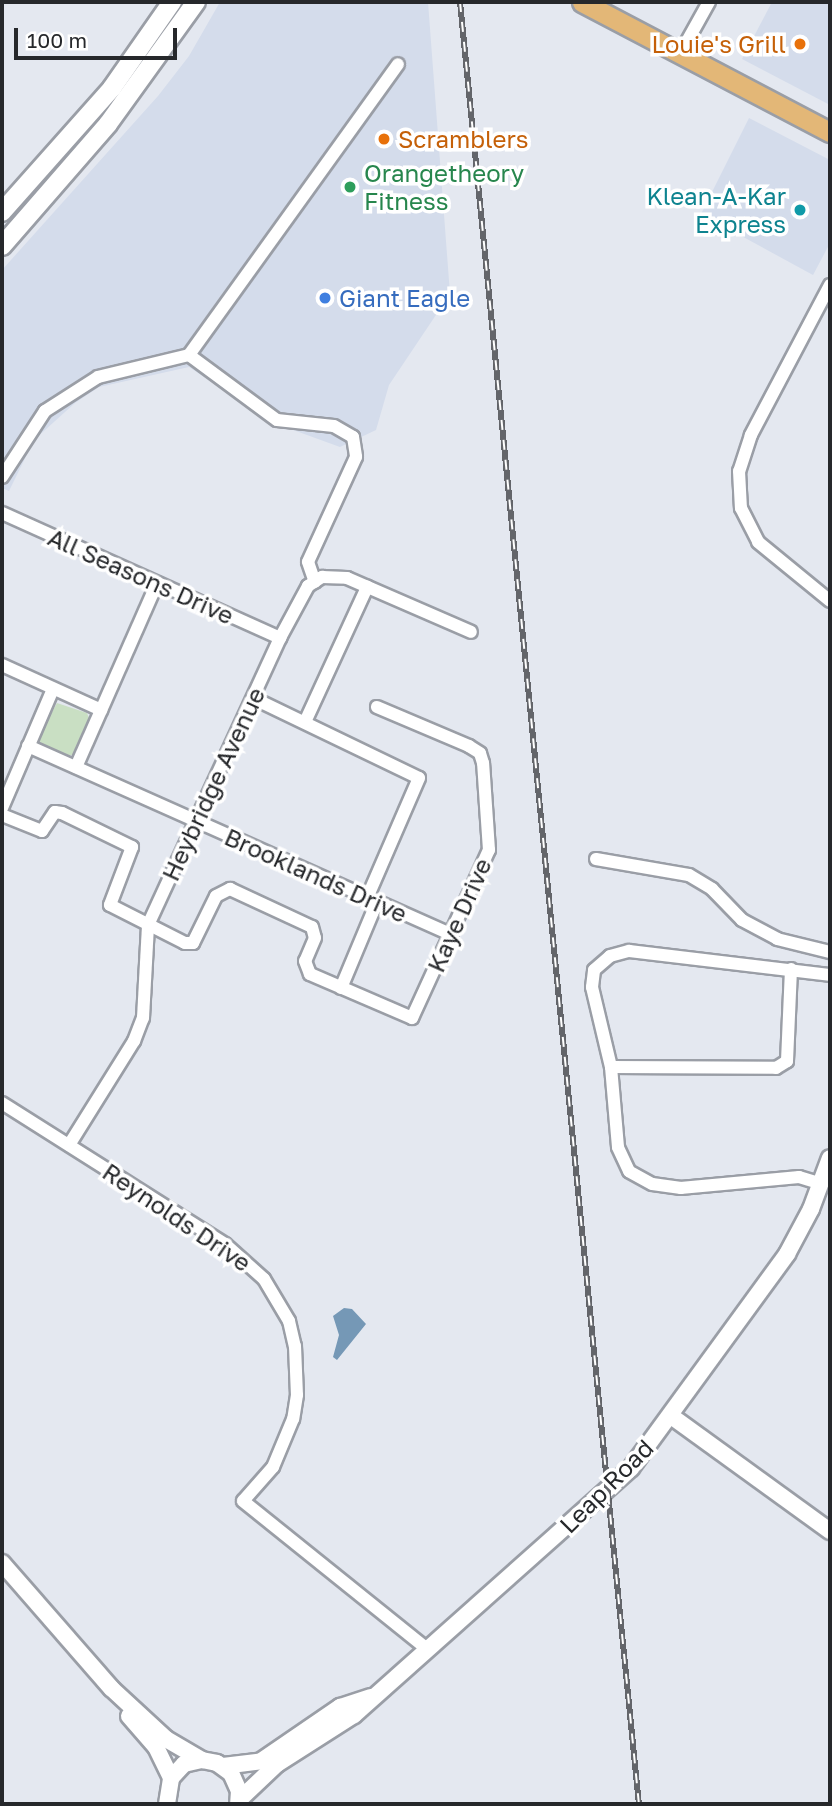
<!DOCTYPE html>
<html>
<head>
<meta charset="utf-8">
<style>
	body { margin:0 }
	#map { position:relative; width:832px; height:1806px; overflow:hidden; background:#e4e8f0; font-family:"Golos Text",sans-serif }
	div>[style] { position:absolute }
	.built>* { inset:0; background:#d4dceb }
	.green>* { inset:0; background:#c9dfc3 }
	.water>* { inset:0; background:#7598b6 }
	.roads { filter:drop-shadow(2px 0 #9a9ea6) drop-shadow(-2px 0 #9a9ea6) drop-shadow(0 2px #9a9ea6) drop-shadow(0 -2px #9a9ea6) }
	.minor>* { height:12px; margin:-6px; padding:0 6px; transform-origin:6px; border-radius:6px; background:#fff }
	.tertiary>* { height:16px; margin:-8px; padding:0 8px; transform-origin:8px; border-radius:8px; background:#fff }
	.secondary>* { height:18px; margin:-9px; padding:0 9px; transform-origin:9px; border-radius:9px; background:#fff }
	.primary>* { height:19px; margin:-9.5px; padding:0 9.5px; transform-origin:9.5px; border-radius:9.5px; background:#e3b777 }
	.rail>* { height:6px; margin-top:-3px; transform-origin:0; background:repeating-linear-gradient(90deg,#fff 0 10px,#63656a 0 20px); box-sizing:border-box; border-block:2px solid #63656a }
	.dots>* { width:19px; height:19px; translate:-50% -50%; box-sizing:border-box; border:4px solid #fff; border-radius:50% }
	span { translate:-50% -50%; white-space:nowrap; text-align:center; line-height:1.15; -webkit-text-stroke:7px #fff; paint-order:stroke }
	.food-label { font-size:24px; color:#c56008 }
	.right { translate:-100% -50%; text-align:right }
	.left { translate:0 -50%; text-align:left }
	.leisure-label { font-size:24px; color:#27864d }
	.culture-label { font-size:24px; color:#0d838f }
	.shop-label { font-size:24px; color:#366cbe }
	.street-label { font-size:24px; color:#26282b }
	.frame { position:absolute; inset:0; border:4px solid #26282b; pointer-events:none }
	.scale { position:absolute; left:14px; top:28px; width:163px; height:32px; box-sizing:border-box; border:4px solid #26282b; border-top:0; padding-left:9px; font-size:21px; line-height:24px; white-space:nowrap; color:#26282b; -webkit-text-stroke:5px #fff; paint-order:stroke }
</style>
</head>
<body>
<div id="map">
	<div class="built">
		<i style="clip-path:polygon(220px 2px,428px 2px,450px 294px,389px 385px,376px 430px,340px 447px,274px 423px,189px 367px,99px 387px,75px 403px,34px 440px,9px 491px,2px 488px,2px 270px,158px 96px,189px 56px)"></i>
		<i style="clip-path:polygon(772px 2px,830px 2px,830px 105px,742px 59px)"></i>
		<i style="clip-path:polygon(749px 118px,830px 160px,830px 243px,813px 275px,701px 214px)"></i>
	</div>
	<div class="green">
		<i style="clip-path:polygon(57px 703px,87px 713px,89px 718px,74px 754px,67px 757px,44px 749px,38px 738px)"></i>
	</div>
	<div class="water">
		<i style="clip-path:polygon(344px 1308px,352px 1309px,366px 1324px,337px 1360px,333px 1357px,339px 1335px,333px 1316px)"></i>
	</div>
	<div class="roads">
		<div class="minor">
			<i style="left:680px;top:54px;width:60px;rotate:-60.9deg"></i>
			<i style="left:830px;top:285px;width:170px;rotate:117.8deg"></i>
			<i style="left:751px;top:435px;width:38px;rotate:108deg"></i>
			<i style="left:739px;top:471px;width:37px;rotate:87deg"></i>
			<i style="left:741px;top:508px;width:38px;rotate:63deg"></i>
			<i style="left:758px;top:542px;width:93px;rotate:39.3deg"></i>
			<i style="left:189px;top:355px;width:109px;rotate:36.5deg"></i>
			<i style="left:277px;top:420px;width:57px;rotate:6deg"></i>
			<i style="left:334px;top:426px;width:22px;rotate:30deg"></i>
			<i style="left:353px;top:437px;width:20px;rotate:81deg"></i>
			<i style="left:356px;top:457px;width:115px;rotate:114.6deg"></i>
			<i style="left:308px;top:562px;width:21px;rotate:71deg"></i>
			<i style="left:2px;top:477px;width:79px;rotate:-56.9deg"></i>
			<i style="left:45px;top:411px;width:63px;rotate:-32.7deg"></i>
			<i style="left:98px;top:377px;width:94px;rotate:-13.6deg"></i>
			<i style="left:189px;top:355px;width:358px;rotate:-54.3deg"></i>
			<i style="left:2px;top:513px;width:305px;rotate:24.2deg"></i>
			<i style="left:2px;top:665px;width:109px;rotate:24.4deg"></i>
			<i style="left:253px;top:698px;width:184px;rotate:25.7deg"></i>
			<i style="left:419px;top:778px;width:131px;rotate:113.4deg"></i>
			<i style="left:305px;top:722px;width:149px;rotate:-65.3deg"></i>
			<i style="left:28px;top:746px;width:464px;rotate:24deg"></i>
			<i style="left:76px;top:767px;width:201px;rotate:-66.2deg"></i>
			<i style="left:2px;top:808px;width:129px;rotate:-66.8deg"></i>
			<i style="left:2px;top:815px;width:43px;rotate:21.8deg"></i>
			<i style="left:42px;top:831px;width:23px;rotate:-56deg"></i>
			<i style="left:55px;top:812px;width:7px;rotate:8deg"></i>
			<i style="left:62px;top:813px;width:78px;rotate:25.9deg"></i>
			<i style="left:132px;top:847px;width:62px;rotate:110.8deg"></i>
			<i style="left:110px;top:905px;width:84px;rotate:26.9deg"></i>
			<i style="left:185px;top:943px;width:8px"></i>
			<i style="left:193px;top:943px;width:52px;rotate:-63.9deg"></i>
			<i style="left:216px;top:896px;width:16px;rotate:-27deg"></i>
			<i style="left:230px;top:889px;width:90px;rotate:24.9deg"></i>
			<i style="left:312px;top:927px;width:11px;rotate:75deg"></i>
			<i style="left:315px;top:938px;width:25px;rotate:113deg"></i>
			<i style="left:305px;top:961px;width:14px;rotate:69deg"></i>
			<i style="left:310px;top:974px;width:111px;rotate:23.3deg"></i>
			<i style="left:412px;top:1018px;width:185px;rotate:-65.4deg"></i>
			<i style="left:489px;top:850px;width:87px;rotate:-93.9deg"></i>
			<i style="left:483px;top:763px;width:10px;rotate:-107deg"></i>
			<i style="left:480px;top:753px;width:13px;rotate:-148deg"></i>
			<i style="left:469px;top:746px;width:100px;rotate:-157deg"></i>
			<i style="left:596px;top:859px;width:94px;rotate:9.8deg"></i>
			<i style="left:689px;top:875px;width:27px;rotate:31deg"></i>
			<i style="left:712px;top:889px;width:43px;rotate:45.9deg"></i>
			<i style="left:742px;top:920px;width:40px;rotate:28deg"></i>
			<i style="left:777px;top:939px;width:55px;rotate:13.8deg"></i>
			<i style="left:341px;top:988px;width:93px;rotate:-67.3deg"></i>
			<i style="left:611px;top:1067px;width:165px;rotate:0.3deg"></i>
			<i style="left:776px;top:1068px;width:13px;rotate:-32deg"></i>
			<i style="left:787px;top:1061px;width:92px;rotate:-87.5deg"></i>
			<i style="left:2px;top:1103px;width:264px;rotate:32.3deg"></i>
			<i style="left:225px;top:1244px;width:52px;rotate:41.9deg"></i>
			<i style="left:264px;top:1279px;width:49px;rotate:59.2deg"></i>
			<i style="left:289px;top:1321px;width:26px;rotate:77deg"></i>
			<i style="left:295px;top:1346px;width:49px;rotate:87.7deg"></i>
			<i style="left:297px;top:1395px;width:24px;rotate:99deg"></i>
			<i style="left:293px;top:1419px;width:52px;rotate:112.6deg"></i>
			<i style="left:273px;top:1467px;width:45px;rotate:131.4deg"></i>
			<i style="left:243px;top:1501px;width:235px;rotate:38.8deg"></i>
			<i style="left:69px;top:1145px;width:123px;rotate:-58deg"></i>
			<i style="left:134px;top:1041px;width:25px;rotate:-69deg"></i>
			<i style="left:143px;top:1018px;width:93px;rotate:-86.9deg"></i>
			<i style="left:148px;top:925px;width:316px;rotate:-65.3deg"></i>
			<i style="left:280px;top:638px;width:59px;rotate:-61.7deg"></i>
			<i style="left:308px;top:586px;width:17px;rotate:-33deg"></i>
			<i style="left:322px;top:577px;width:25px;rotate:2deg"></i>
			<i style="left:347px;top:578px;width:135px;rotate:23.5deg"></i>
			<i style="left:822px;top:1184px;width:24px;rotate:-163deg"></i>
			<i style="left:799px;top:1177px;width:119px;rotate:174.7deg"></i>
			<i style="left:681px;top:1188px;width:29px;rotate:-172deg"></i>
			<i style="left:652px;top:1184px;width:26px;rotate:-151deg"></i>
			<i style="left:629px;top:1171px;width:26px;rotate:-115deg"></i>
			<i style="left:618px;top:1147px;width:80px;rotate:-95deg"></i>
			<i style="left:611px;top:1067px;width:82px;rotate:-103.4deg"></i>
			<i style="left:592px;top:987px;width:17px;rotate:-83deg"></i>
			<i style="left:594px;top:970px;width:21px;rotate:-41deg"></i>
			<i style="left:610px;top:956px;width:20px;rotate:-15deg"></i>
			<i style="left:629px;top:951px;width:202px;rotate:6.8deg"></i>
		</div>
		<div class="tertiary">
			<i style="left:671px;top:1416px;width:196px;rotate:35.9deg"></i>
			<i style="left:2px;top:1563px;width:166px;rotate:48.9deg"></i>
			<i style="left:111px;top:1688px;width:75px;rotate:42.8deg"></i>
			<i style="left:166px;top:1739px;width:42px;rotate:30.3deg"></i>
			<i style="left:129px;top:1716px;width:41px;rotate:48.9deg"></i>
			<i style="left:156px;top:1747px;width:34px;rotate:64deg"></i>
			<i style="left:223px;top:1766px;width:38px;rotate:-7deg"></i>
			<i style="left:261px;top:1761px;width:96px;rotate:-34.4deg"></i>
			<i style="left:340px;top:1707px;width:32px;rotate:-18deg"></i>
			<i style="left:239px;top:1800px;width:52px;rotate:-43.5deg"></i>
			<i style="left:277px;top:1764px;width:91px;rotate:-32.5deg"></i>
			<i style="left:354px;top:1715px;width:371px;rotate:-41.7deg"></i>
			<i style="left:631px;top:1468px;width:265px;rotate:-53.9deg"></i>
			<i style="left:787px;top:1254px;width:51px;rotate:-61.9deg"></i>
			<i style="left:811px;top:1209px;width:54px;rotate:-69.6deg"></i>
			<i style="left:167px;top:1804px;width:26px;rotate:-81deg"></i>
			<i style="left:171px;top:1778px;width:19px;rotate:-47deg"></i>
			<i style="left:184px;top:1764px;width:18px;rotate:-13deg"></i>
			<i style="left:202px;top:1760px;width:15px;rotate:11deg"></i>
			<i style="left:217px;top:1763px;width:17px;rotate:36deg"></i>
			<i style="left:231px;top:1773px;width:20px;rotate:66deg"></i>
			<i style="left:239px;top:1791px;width:13px;rotate:94deg"></i>
		</div>
		<div class="secondary">
			<i style="left:2px;top:212px;width:166px;rotate:-48.4deg"></i>
			<i style="left:112px;top:88px;width:105px;rotate:-55.1deg"></i>
			<i style="left:2px;top:246px;width:162px;rotate:-49deg"></i>
			<i style="left:108px;top:124px;width:150px;rotate:-54.2deg"></i>
		</div>
		<div class="primary">
			<i style="left:582px;top:2px;width:280px;rotate:27.7deg"></i>
		</div>
	</div>
	<div class="rail">
		<i style="left:460px;top:2px;width:1811px;rotate:84.33deg"></i>
	</div>
	<div class="dots">
		<i style="left:800px;top:44px;background:#e8710a"></i>
		<i style="left:384px;top:139px;background:#e8710a"></i>
		<i style="left:350px;top:187px;background:#2e9e5b"></i>
		<i style="left:800px;top:210px;background:#0f9aa8"></i>
		<i style="left:325px;top:298px;background:#3f7fe0"></i>
	</div>
	<div class="food-label">
		<span class="right" style="left:786px;top:44px">Louie's Grill</span>
		<span class="left" style="left:398px;top:139px">Scramblers</span>
	</div>
	<div class="leisure-label">
		<span class="left" style="left:364px;top:187px">Orangetheory<br>Fitness</span>
	</div>
	<div class="culture-label">
		<span class="right" style="left:786px;top:210px">Klean-A-Kar<br>Express</span>
	</div>
	<div class="shop-label">
		<span class="left" style="left:339px;top:298px">Giant Eagle</span>
	</div>
	<div class="street-label">
		<span style="left:141px;top:576px;rotate:24deg">All Seasons Drive</span>
		<span style="left:213px;top:784px;rotate:-65deg">Heybridge Avenue</span>
		<span style="left:316px;top:875px;rotate:24deg">Brooklands Drive</span>
		<span style="left:459px;top:915px;rotate:-66deg">Kaye Drive</span>
		<span style="left:177px;top:1217px;rotate:34deg">Reynolds Drive</span>
		<span style="left:606px;top:1486px;rotate:-45deg">Leap Road</span>
	</div>
	<div class="frame"></div>
	<div class="scale">100 m</div>
</div>
</body>
</html>
